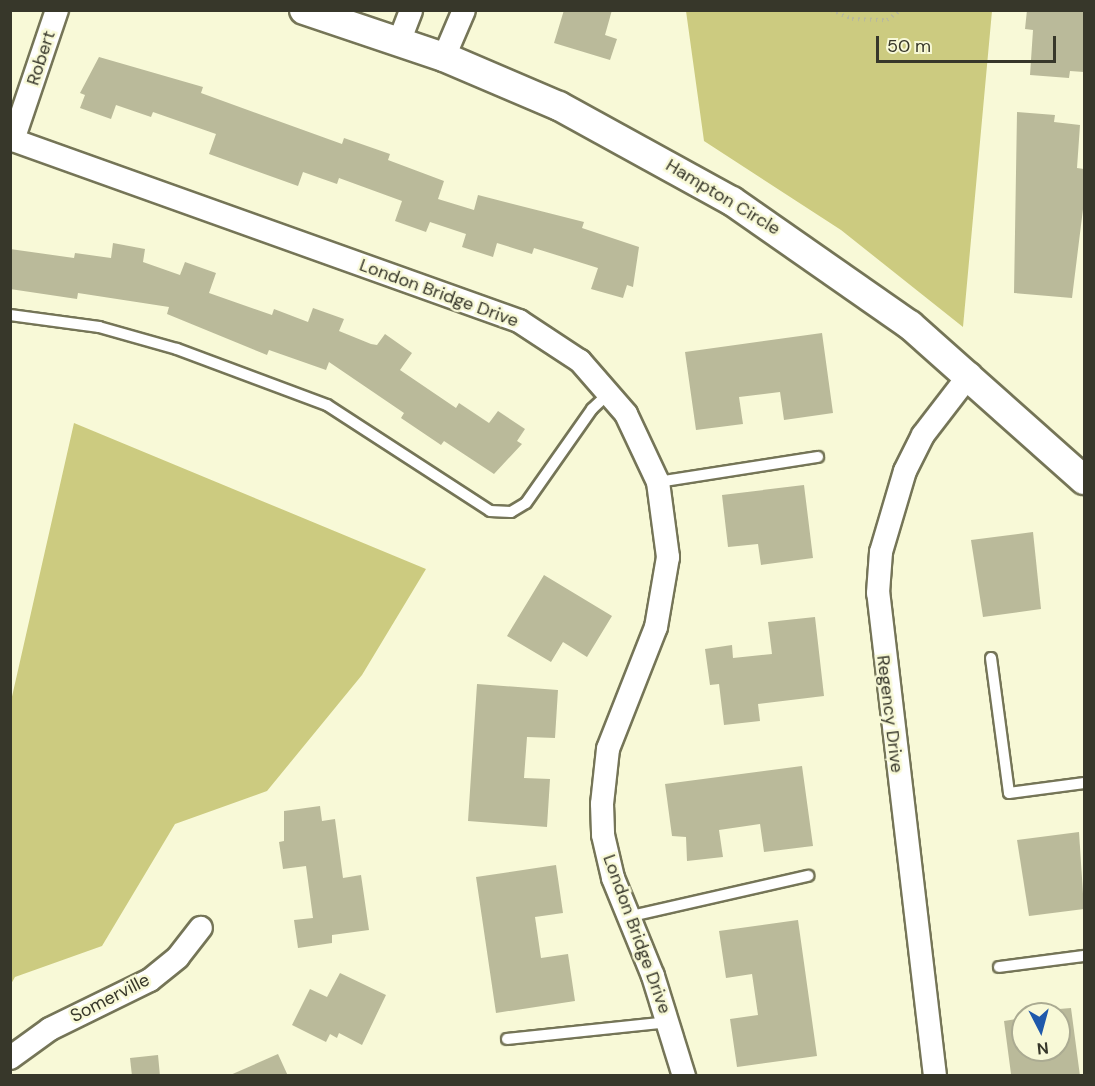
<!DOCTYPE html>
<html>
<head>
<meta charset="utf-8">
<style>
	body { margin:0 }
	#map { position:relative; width:1095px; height:1086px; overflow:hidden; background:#f8f9d7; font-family:"DM Sans",sans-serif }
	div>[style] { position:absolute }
	.green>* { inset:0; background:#cccb80 }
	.building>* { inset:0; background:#baba9a }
	.path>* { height:4px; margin-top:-2px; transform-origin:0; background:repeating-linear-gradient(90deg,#b8b99e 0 1.5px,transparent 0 6px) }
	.roads { filter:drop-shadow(2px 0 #757557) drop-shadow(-2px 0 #757557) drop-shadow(0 2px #757557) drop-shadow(0 -2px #757557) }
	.service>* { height:10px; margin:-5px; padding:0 5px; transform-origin:5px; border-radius:5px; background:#fff }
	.minor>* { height:22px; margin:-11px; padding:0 11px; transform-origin:11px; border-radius:11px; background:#fff }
	.tertiary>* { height:28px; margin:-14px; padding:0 14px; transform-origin:14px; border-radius:14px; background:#fff }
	span { translate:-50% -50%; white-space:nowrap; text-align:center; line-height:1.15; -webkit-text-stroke:5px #f8f9d7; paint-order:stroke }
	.street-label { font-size:18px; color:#37372a }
	.frame { position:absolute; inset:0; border:12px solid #37372a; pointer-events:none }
	.north { position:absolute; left:1011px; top:1002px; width:60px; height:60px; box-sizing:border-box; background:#f8f9d7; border:2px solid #abab92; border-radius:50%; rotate:174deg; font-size:16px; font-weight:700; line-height:24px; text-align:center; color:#37372a }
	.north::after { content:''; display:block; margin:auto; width:21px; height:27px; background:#1f59ab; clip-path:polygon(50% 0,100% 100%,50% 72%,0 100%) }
	.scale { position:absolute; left:876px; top:36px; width:180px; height:27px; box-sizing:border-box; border:3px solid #37372a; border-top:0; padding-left:8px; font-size:18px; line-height:21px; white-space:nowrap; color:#37372a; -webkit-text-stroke:4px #f8f9d7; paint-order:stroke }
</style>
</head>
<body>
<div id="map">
	<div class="green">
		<i style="clip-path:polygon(686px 11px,992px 11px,963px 327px,841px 230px,704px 141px)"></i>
		<i style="clip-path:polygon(74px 423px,426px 569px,362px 675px,267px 791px,175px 824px,102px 946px,15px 977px,11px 984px,11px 701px)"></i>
	</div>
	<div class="building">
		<i style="clip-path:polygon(564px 10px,612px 10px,605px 35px,617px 39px,610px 60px,554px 43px)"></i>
		<i style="clip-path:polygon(1027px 10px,1084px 10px,1084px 72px,1070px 71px,1069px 78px,1030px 75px,1033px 30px,1025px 29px)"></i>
		<i style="clip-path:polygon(99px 57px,203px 87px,201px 93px,342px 144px,344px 138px,390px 154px,388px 160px,444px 181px,438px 199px,474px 210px,478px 195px,584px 222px,582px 228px,639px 247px,633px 287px,627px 285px,623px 298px,591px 289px,598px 268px,534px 248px,532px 254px,497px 243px,493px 257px,462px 247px,466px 234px,430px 222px,426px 232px,395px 221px,402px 201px,339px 178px,337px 184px,303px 172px,298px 186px,209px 154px,216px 134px,153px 112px,151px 117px,116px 105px,111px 119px,80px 108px,85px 95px,80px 93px)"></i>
		<i style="clip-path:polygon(1017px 112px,1055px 115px,1054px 122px,1080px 125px,1077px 168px,1084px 169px,1084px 201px,1072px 298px,1014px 293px)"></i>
		<i style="clip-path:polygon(113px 243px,145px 249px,143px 262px,180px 275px,185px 262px,216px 273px,209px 293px,272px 315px,274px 309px,308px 322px,313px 308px,344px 319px,339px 331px,371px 344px,377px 345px,385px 334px,412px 353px,400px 370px,456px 408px,459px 403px,489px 423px,498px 411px,525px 429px,517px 441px,522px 444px,494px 474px,444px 441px,441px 445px,401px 418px,404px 413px,329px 362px,326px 370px,269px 350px,267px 355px,167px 314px,169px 307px,78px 293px,77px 299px,10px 289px,10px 249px,74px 258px,75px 253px,111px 258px)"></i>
		<i style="clip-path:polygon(822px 333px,833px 413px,784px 420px,780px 392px,739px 397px,743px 424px,696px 430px,685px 352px)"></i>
		<i style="clip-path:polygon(804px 485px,813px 558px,761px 565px,758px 544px,728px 547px,722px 495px)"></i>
		<i style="clip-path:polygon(1033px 532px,1041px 609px,983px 617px,971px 540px)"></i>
		<i style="clip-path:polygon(544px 575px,612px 616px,587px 657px,563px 642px,551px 662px,507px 636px)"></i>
		<i style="clip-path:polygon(815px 617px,824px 696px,758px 704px,760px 721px,724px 725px,719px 684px,710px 685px,705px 649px,732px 645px,733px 658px,772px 654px,768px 622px)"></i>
		<i style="clip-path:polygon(477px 684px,558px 690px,555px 738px,527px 737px,524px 778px,550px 779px,547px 827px,468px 821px)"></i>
		<i style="clip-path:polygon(802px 766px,813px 846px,764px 852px,760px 824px,719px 830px,723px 857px,687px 861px,686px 837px,672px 836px,665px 784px)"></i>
		<i style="clip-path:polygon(320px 806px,322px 821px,335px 819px,343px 878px,361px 875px,369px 930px,332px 935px,332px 943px,298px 948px,294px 920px,313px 918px,306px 866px,283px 869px,279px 842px,284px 841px,284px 811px)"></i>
		<i style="clip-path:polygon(1079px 832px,1084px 909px,1029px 916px,1017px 840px)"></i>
		<i style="clip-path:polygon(556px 865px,563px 913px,535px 917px,541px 958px,568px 954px,575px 1001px,496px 1013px,476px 877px)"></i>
		<i style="clip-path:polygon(798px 920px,817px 1056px,737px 1067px,730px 1019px,758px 1015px,752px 974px,726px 978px,719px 931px)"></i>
		<i style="clip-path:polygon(340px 973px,386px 995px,362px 1045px,339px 1033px,337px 1038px,330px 1034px,326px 1042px,292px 1025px,310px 989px,327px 997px)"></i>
		<i style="clip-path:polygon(1071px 1008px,1080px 1076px,1011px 1074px,1004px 1021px,1023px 1018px,1023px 1050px,1059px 1050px,1059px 1009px)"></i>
		<i style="clip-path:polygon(278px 1054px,288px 1076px,228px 1076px)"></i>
		<i style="clip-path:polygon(158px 1055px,160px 1076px,132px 1076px,130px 1058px)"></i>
	</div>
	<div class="path">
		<i style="left:831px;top:10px;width:23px;rotate:23deg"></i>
		<i style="left:852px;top:19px;width:35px;rotate:2deg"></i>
		<i style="left:887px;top:20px;width:17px;rotate:-36deg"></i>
	</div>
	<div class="roads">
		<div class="service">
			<i style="left:10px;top:315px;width:90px;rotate:7.7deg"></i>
			<i style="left:99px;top:327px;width:81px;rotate:15.8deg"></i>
			<i style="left:177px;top:349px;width:160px;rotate:20.5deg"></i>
			<i style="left:327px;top:405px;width:194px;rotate:33deg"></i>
			<i style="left:490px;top:511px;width:21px;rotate:3deg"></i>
			<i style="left:511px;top:512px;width:17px;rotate:-31deg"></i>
			<i style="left:526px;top:503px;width:115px;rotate:-54.9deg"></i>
			<i style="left:592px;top:409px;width:25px;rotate:-43deg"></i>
			<i style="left:658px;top:482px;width:162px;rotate:-8.9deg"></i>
			<i style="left:991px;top:658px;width:136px;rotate:82.4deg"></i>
			<i style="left:1009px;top:793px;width:76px;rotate:-7.6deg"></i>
			<i style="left:627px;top:917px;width:186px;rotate:-12.8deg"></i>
			<i style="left:999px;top:967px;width:86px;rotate:-7.4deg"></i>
			<i style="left:507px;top:1039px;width:163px;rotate:-6deg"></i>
		</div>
		<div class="minor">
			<i style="left:399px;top:42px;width:34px;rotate:-69deg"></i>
			<i style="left:444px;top:57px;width:51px;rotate:-66.9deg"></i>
			<i style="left:10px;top:139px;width:541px;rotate:19.68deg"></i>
			<i style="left:519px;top:321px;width:73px;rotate:33.3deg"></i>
			<i style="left:580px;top:361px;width:70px;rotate:49deg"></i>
			<i style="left:626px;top:414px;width:75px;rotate:64.8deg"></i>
			<i style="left:658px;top:482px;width:76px;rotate:82.4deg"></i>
			<i style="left:668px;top:557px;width:71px;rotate:99.7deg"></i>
			<i style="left:656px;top:627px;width:131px;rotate:111.5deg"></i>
			<i style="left:608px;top:749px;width:55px;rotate:96.2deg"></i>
			<i style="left:602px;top:804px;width:31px;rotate:88deg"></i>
			<i style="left:603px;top:835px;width:44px;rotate:76.9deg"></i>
			<i style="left:613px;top:878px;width:106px;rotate:67.8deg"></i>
			<i style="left:653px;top:976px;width:105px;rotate:72.8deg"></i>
			<i style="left:13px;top:140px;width:137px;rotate:-71.3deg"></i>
			<i style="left:10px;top:1058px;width:49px;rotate:-35.9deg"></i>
			<i style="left:50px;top:1029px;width:111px;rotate:-26.1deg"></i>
			<i style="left:150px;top:980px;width:36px;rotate:-39deg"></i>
			<i style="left:178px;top:957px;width:37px;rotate:-52deg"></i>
			<i style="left:935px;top:1076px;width:486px;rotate:-96.7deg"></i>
			<i style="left:878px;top:593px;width:41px;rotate:-85.8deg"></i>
			<i style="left:881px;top:552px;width:84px;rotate:-73.5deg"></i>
			<i style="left:905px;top:471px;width:40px;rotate:-63.4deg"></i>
			<i style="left:923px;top:435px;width:77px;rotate:-52.4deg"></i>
		</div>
		<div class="tertiary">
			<i style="left:304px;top:10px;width:148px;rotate:18.6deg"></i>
			<i style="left:444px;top:57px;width:125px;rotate:23.1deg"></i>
			<i style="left:559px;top:106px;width:197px;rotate:28.8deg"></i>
			<i style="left:732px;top:201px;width:217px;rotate:34.9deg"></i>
			<i style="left:910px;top:325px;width:233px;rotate:41.7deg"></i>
		</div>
	</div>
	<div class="street-label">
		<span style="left:41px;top:58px;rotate:-72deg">Robert</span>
		<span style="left:723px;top:197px;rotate:31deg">Hampton Circle</span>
		<span style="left:439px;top:293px;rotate:20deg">London Bridge Drive</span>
		<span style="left:890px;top:714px;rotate:83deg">Regency Drive</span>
		<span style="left:637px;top:934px;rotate:70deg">London Bridge Drive</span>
		<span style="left:110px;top:998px;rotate:-27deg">Somerville</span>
	</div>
	<div class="frame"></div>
	<div class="north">N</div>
	<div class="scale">50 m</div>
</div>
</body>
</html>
